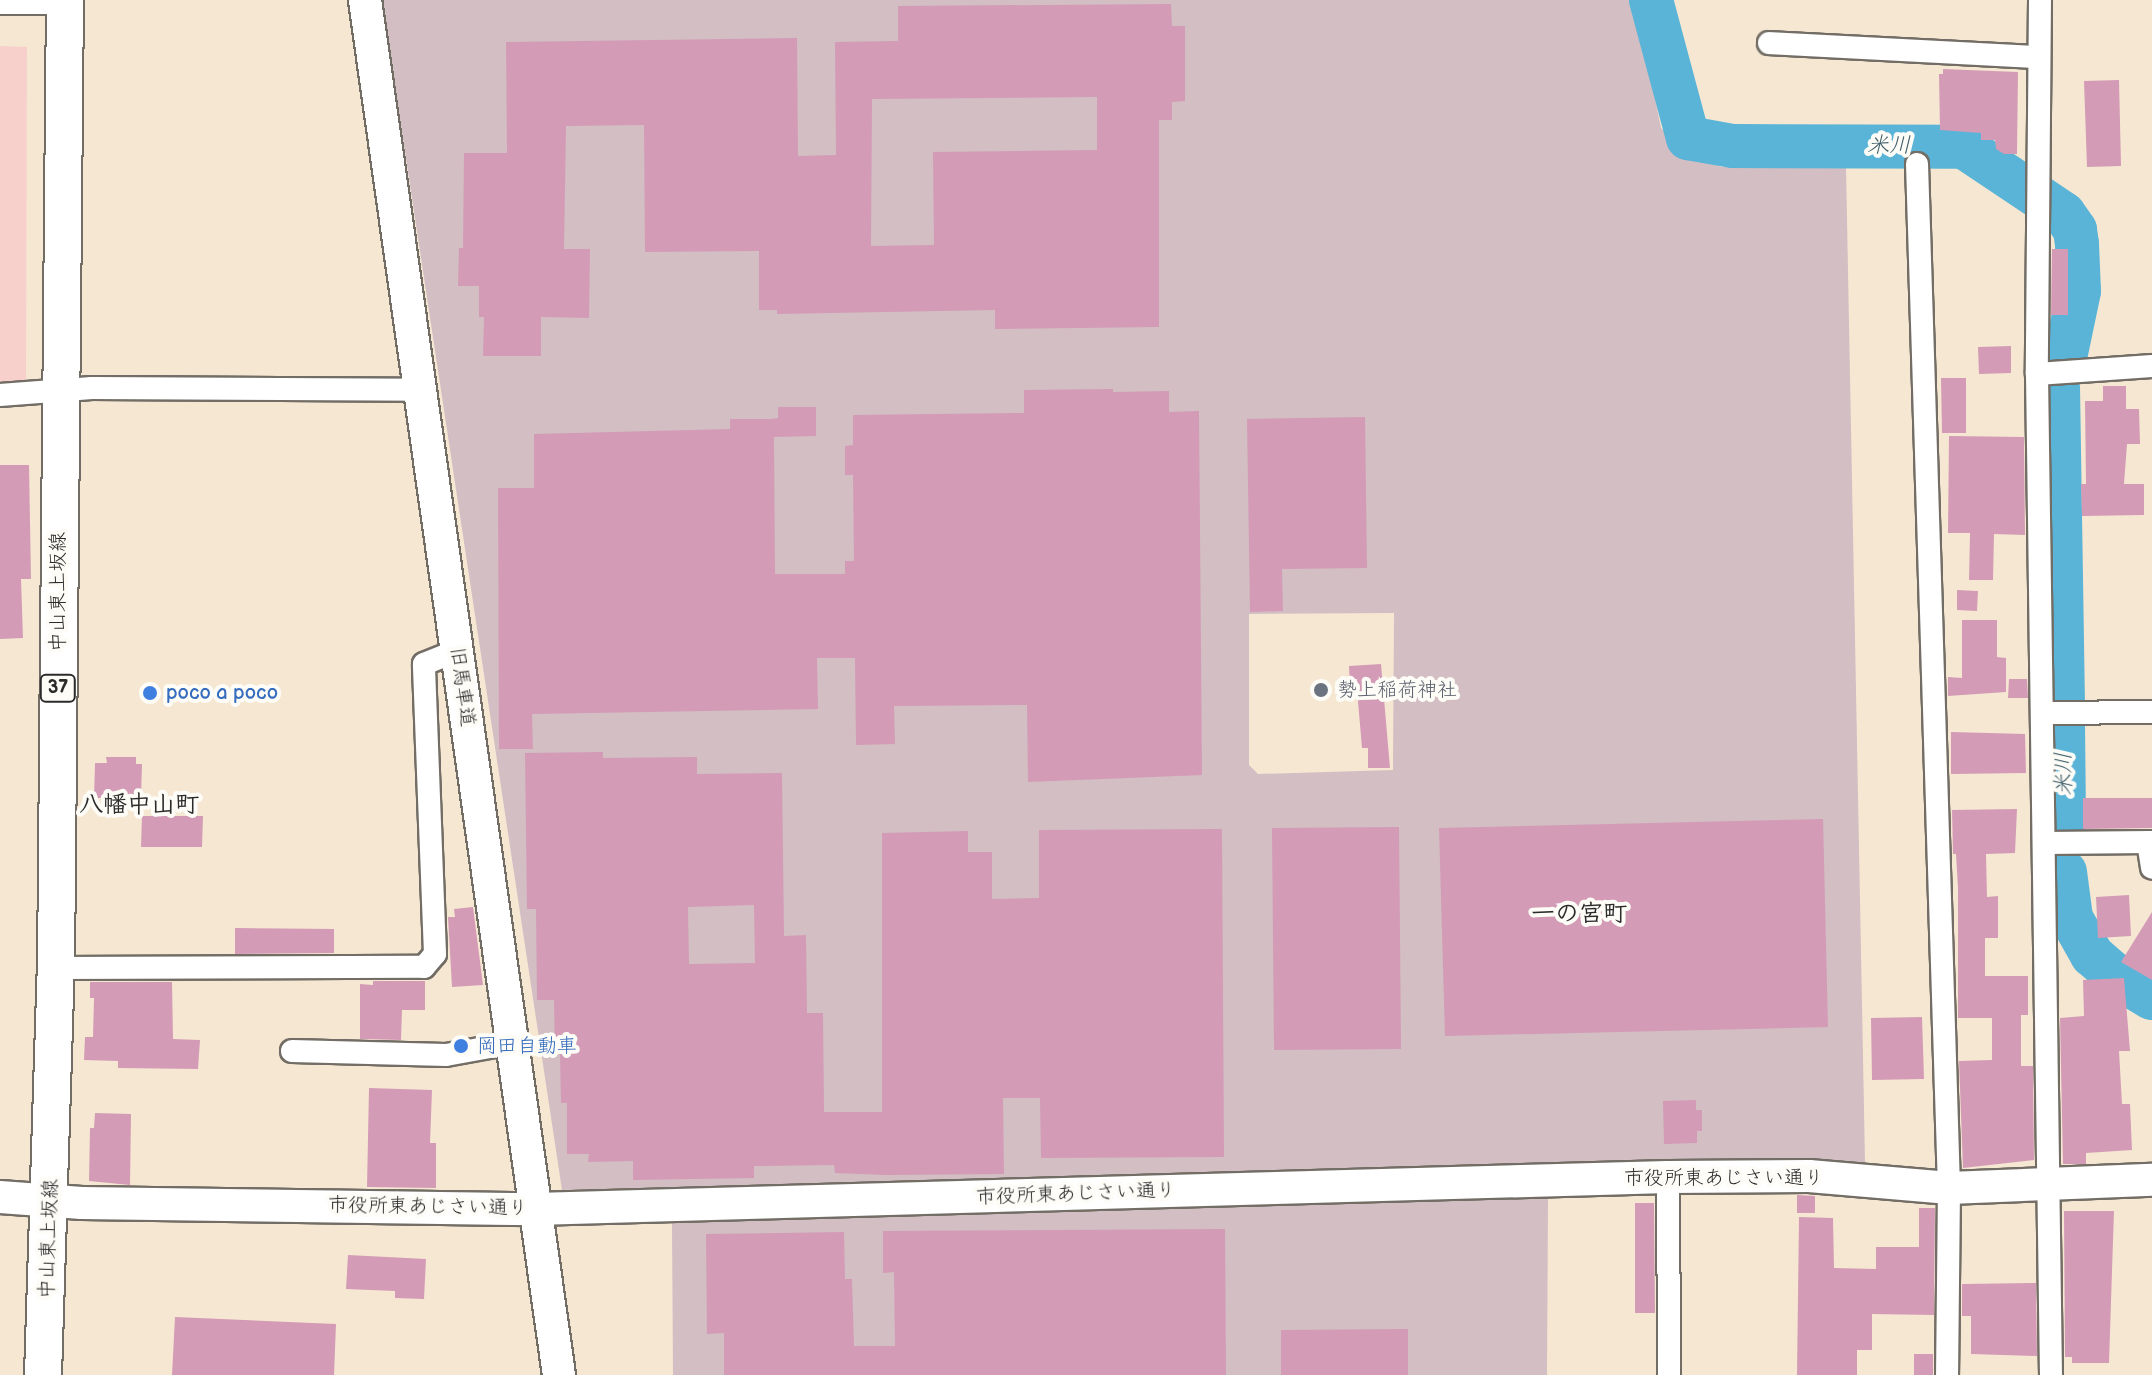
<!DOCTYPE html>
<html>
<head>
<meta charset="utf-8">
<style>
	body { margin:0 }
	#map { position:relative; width:2152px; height:1375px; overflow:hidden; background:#f6e7d2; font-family:"Balsamiq Sans","Klee One",sans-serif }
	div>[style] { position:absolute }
	.built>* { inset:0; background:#f7d0cc }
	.industrial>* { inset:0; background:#d2bec3 }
	.river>* { height:44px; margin:-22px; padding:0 22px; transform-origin:22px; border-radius:22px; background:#59b4d7 }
	.building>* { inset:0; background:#d39bb6 }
	.roads { filter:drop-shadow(2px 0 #726d65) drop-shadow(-2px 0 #726d65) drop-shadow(0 2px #726d65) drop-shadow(0 -2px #726d65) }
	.street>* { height:22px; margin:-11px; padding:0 11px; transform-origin:11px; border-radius:11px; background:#fff }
	.secondary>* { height:32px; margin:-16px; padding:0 16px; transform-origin:16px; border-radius:16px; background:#fff }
	.primary>* { height:36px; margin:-18px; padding:0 18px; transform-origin:18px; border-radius:18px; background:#fff }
	.dots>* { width:22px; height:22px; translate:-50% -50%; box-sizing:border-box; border:4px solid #fdfcf7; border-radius:50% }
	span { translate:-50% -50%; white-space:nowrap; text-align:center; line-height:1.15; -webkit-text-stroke:8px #fdfcf7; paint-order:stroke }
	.shield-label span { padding:2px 6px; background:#fdfcf7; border:2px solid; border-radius:6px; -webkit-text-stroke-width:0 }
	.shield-label { font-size:18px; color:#2b2b2b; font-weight:700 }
	.street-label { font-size:20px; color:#2b2b2b }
	.worship-label { font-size:20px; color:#5b616d }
	.left { translate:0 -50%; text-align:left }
	.shop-label { font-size:20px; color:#366cbe }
	.water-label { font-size:22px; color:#3b5b67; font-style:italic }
	.quarter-label { font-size:24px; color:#2b2b2b; font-weight:700 }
</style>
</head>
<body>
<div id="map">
	<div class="built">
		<i style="clip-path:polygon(0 46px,27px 47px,26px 381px,0 382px)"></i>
	</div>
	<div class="industrial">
		<i style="clip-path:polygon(evenodd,382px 0,1635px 0,1661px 128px,1685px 155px,1722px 167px,1846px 166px,1865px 1162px,562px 1190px,382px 0,1394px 613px,1393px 770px,1258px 774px,1249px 765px,1249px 614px,1394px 613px)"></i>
		<i style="clip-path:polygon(1548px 1197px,1547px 1375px,673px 1375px,672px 1222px)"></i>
	</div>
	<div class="river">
		<i style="left:1651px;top:0;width:143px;rotate:75deg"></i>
		<i style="left:1688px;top:138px;width:46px;rotate:10.1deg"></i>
		<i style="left:1733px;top:146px;width:231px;rotate:0.2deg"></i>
		<i style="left:1964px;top:147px;width:120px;rotate:33.8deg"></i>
		<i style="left:2064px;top:214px;width:19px;rotate:55deg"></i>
		<i style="left:2075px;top:230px;width:14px;rotate:82deg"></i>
		<i style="left:2077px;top:244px;width:47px;rotate:87.6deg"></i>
		<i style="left:2079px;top:291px;width:68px;rotate:101.8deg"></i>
		<i style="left:2058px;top:387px;width:317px;rotate:89.1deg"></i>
		<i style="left:2063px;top:724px;width:100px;rotate:89.4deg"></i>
		<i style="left:2065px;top:872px;width:46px;rotate:82.6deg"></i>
		<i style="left:2071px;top:918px;width:43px;rotate:60.4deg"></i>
		<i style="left:2092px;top:955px;width:37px;rotate:41deg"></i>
		<i style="left:2120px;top:979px;width:37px;rotate:31deg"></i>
	</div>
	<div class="building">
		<i style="clip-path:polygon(evenodd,1171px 4px,1172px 26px,1185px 26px,1185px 101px,1172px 102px,1172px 120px,1159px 120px,1159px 327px,995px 329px,995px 310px,777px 314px,777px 310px,759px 310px,759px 251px,645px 252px,644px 125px,566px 126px,564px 249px,590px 249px,589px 318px,541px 317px,541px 356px,483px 356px,484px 317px,479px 317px,479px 286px,458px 286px,459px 248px,463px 248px,464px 153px,507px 153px,506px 42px,797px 38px,798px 156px,836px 155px,835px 42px,898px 41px,898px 6px,1171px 4px,1097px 97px,1097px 150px,933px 152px,934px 245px,871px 246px,872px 99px,1097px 97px)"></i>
		<i style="clip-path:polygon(1943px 69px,2018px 72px,2017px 154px,2004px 154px,1996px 149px,1995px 140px,1981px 140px,1981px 133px,1940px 130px,1939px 74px,1943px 74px)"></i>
		<i style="clip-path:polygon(2119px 80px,2121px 166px,2087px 167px,2084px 81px)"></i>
		<i style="clip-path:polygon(2052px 249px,2068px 249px,2068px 315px,2051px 315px)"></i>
		<i style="clip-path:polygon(2011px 346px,2011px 373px,1979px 374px,1978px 347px)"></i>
		<i style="clip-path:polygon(1941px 378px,1966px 378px,1966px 433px,1942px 433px)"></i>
		<i style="clip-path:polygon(2103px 386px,2126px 386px,2126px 409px,2139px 409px,2140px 444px,2127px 444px,2124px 484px,2144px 484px,2144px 515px,2082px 516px,2081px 484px,2086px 484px,2085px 401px,2103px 401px)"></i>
		<i style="clip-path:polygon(1113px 389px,1113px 392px,1169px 391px,1169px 412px,1199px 411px,1202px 775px,1028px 782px,1027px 705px,894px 706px,895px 744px,856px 745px,855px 658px,817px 658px,818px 709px,532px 714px,533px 749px,499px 749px,498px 488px,534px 488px,534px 434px,730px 429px,730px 419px,771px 419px,778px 418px,778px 407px,816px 407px,816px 436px,774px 437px,775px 574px,845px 574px,845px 561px,854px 561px,853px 475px,845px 475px,845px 446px,853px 445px,853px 415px,1024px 413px,1024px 390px)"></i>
		<i style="clip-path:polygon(1365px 417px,1367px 568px,1282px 569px,1283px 611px,1250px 612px,1247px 419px)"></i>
		<i style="clip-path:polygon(1949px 436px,2024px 437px,2025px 535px,1994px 534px,1993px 580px,1969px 580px,1970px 533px,1948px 533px)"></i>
		<i style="clip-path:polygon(0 465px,29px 465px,31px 579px,21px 579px,23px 638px,0 639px)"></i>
		<i style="clip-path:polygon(1957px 590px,1978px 591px,1977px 611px,1957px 610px)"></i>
		<i style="clip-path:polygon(1962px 620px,1997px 620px,1997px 657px,2006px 658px,2006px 692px,1948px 696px,1948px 677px,1962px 678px)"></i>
		<i style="clip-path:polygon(1381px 664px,1390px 768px,1368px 768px,1368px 748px,1362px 748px,1357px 690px,1350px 690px,1349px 666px)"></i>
		<i style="clip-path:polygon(2009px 679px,2027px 679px,2028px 698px,2008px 698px)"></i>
		<i style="clip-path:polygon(1951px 732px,2025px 734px,2026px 773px,1951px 774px)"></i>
		<i style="clip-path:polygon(evenodd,603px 752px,603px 758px,697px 757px,697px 774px,782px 773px,784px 936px,806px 935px,807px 1013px,823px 1013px,824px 1112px,882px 1112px,882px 833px,968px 831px,968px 852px,992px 852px,992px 899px,1039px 898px,1039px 830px,1222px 829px,1224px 1157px,1041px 1158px,1040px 1098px,1003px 1098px,1004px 1174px,886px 1175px,835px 1173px,834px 1165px,754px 1166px,754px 1178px,633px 1180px,633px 1161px,588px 1162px,589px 1154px,567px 1154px,567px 1103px,561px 1103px,560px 1053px,555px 1053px,554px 1000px,537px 1000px,536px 909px,527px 909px,525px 753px,603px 752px,754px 905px,755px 963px,689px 964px,688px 907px,754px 905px)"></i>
		<i style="clip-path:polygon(106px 757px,136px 757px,136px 764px,142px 764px,141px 798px,94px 798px,95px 763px,107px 763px)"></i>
		<i style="clip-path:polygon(2083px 798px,2152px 798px,2152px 828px,2083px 829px)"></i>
		<i style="clip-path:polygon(2017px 809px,2015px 853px,1986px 854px,1987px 897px,1998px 896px,1998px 938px,1985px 938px,1985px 976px,2028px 976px,2028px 1015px,2021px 1015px,2021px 1066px,2033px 1066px,2034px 1160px,1963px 1168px,1959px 1061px,1992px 1060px,1992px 1018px,1958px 1018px,1958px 888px,1956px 854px,1953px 854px,1952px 810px)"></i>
		<i style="clip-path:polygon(142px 816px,203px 816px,202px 847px,141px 847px)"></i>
		<i style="clip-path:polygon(1823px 819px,1828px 1027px,1445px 1036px,1439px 828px)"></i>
		<i style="clip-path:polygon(1399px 827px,1401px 1049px,1274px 1050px,1272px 828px)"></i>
		<i style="clip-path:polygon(2129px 895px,2131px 936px,2098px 938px,2096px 897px)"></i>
		<i style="clip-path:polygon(473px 907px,483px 985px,452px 987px,448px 917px,455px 917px,454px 909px)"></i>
		<i style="clip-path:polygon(2152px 912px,2152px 980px,2121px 962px)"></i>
		<i style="clip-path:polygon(235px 928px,334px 929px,334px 953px,235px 954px)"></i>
		<i style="clip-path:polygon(2124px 978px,2130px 1051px,2119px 1051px,2122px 1104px,2130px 1104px,2132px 1150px,2086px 1153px,2086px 1164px,2063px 1164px,2060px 1018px,2084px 1016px,2083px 980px)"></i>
		<i style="clip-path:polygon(373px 981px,425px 981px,425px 1010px,402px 1010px,401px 1040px,360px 1039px,360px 984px,373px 985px)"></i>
		<i style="clip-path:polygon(90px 982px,172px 982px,173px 1039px,200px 1040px,198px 1069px,118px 1068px,118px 1061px,84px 1060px,85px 1037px,93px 1037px,94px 998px,90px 998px)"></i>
		<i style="clip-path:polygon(1922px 1017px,1924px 1079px,1872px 1080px,1871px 1018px)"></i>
		<i style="clip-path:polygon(369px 1088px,432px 1090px,430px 1143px,436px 1143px,436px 1188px,367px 1187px)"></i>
		<i style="clip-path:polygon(1696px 1100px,1696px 1110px,1702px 1110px,1702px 1131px,1697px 1131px,1697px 1143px,1664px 1144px,1663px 1101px)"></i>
		<i style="clip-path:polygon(95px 1113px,131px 1114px,130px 1185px,89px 1181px,90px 1128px,94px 1128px)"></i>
		<i style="clip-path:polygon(1797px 1195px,1815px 1196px,1815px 1213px,1797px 1213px)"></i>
		<i style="clip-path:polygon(1635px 1203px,1654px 1203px,1655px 1313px,1635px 1313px)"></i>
		<i style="clip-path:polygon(1919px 1208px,1935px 1208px,1934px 1315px,1872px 1314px,1872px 1350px,1857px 1350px,1857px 1375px,1797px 1375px,1799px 1217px,1833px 1218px,1834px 1268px,1876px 1269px,1876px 1247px,1919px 1247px)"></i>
		<i style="clip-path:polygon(2064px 1211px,2114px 1211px,2109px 1363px,2072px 1363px,2072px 1357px,2065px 1357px)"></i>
		<i style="clip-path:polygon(1225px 1229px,1226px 1375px,724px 1375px,724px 1333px,707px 1334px,706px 1234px,844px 1232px,845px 1279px,852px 1279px,854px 1346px,895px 1346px,894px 1272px,883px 1273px,883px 1231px)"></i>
		<i style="clip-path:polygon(348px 1255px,426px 1259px,424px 1299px,395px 1298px,395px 1291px,346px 1289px)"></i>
		<i style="clip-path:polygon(2036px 1283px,2037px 1356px,1971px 1354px,1971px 1316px,1962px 1316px,1962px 1284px)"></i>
		<i style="clip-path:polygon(175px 1317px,336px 1324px,334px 1375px,172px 1375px)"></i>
		<i style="clip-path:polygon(1408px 1329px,1408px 1375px,1281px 1375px,1281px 1330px)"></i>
		<i style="clip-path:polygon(1914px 1354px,1933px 1354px,1933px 1375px,1914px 1375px)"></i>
	</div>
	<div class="roads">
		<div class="street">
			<i style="left:2040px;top:0;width:374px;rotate:90.5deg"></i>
			<i style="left:2037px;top:374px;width:1001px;rotate:89.2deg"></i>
			<i style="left:0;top:3px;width:65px"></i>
			<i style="left:1769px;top:43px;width:270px;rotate:3deg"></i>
			<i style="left:1917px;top:164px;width:1024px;rotate:88.21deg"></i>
			<i style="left:1949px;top:1188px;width:187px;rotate:90.6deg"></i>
			<i style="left:2037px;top:374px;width:115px;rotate:-4deg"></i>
			<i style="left:0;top:395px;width:92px;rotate:-4.4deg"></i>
			<i style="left:92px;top:388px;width:329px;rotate:0.3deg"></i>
			<i style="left:2042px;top:713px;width:110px;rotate:-0.5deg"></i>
			<i style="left:2148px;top:842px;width:26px;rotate:81deg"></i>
			<i style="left:2044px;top:843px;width:108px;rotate:-0.5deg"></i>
			<i style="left:56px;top:968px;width:368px;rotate:-0.2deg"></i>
			<i style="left:424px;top:967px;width:17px;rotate:-50deg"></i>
			<i style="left:435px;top:954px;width:290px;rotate:-92.2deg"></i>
			<i style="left:424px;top:664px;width:35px;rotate:-22deg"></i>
			<i style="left:292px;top:1051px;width:154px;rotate:1.5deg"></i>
			<i style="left:446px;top:1055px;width:67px;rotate:-10.3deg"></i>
			<i style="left:1668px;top:1177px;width:198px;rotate:89.7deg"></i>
		</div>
		<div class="secondary">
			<i style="left:365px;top:0;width:1389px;rotate:81.97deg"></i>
			<i style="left:0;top:1197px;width:82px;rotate:4.2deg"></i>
			<i style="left:82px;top:1203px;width:453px;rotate:0.8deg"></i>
			<i style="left:535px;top:1209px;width:1133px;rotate:-1.62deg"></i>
			<i style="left:1668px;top:1177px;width:141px;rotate:-0.4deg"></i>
			<i style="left:1809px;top:1176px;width:141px;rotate:4.9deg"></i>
			<i style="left:1949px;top:1188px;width:203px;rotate:-2.3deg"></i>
		</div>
		<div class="primary">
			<i style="left:43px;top:1375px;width:407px;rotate:-88.2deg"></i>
			<i style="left:56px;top:968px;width:968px;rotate:-89.47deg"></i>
		</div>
	</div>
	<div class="dots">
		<i style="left:1321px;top:690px;background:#6b7280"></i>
		<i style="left:150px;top:693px;background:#3f7fe0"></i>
		<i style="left:461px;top:1046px;background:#3f7fe0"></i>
	</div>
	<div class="shield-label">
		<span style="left:58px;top:688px">37</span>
	</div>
	<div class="street-label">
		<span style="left:58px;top:592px;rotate:-90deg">中山東上坂線</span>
		<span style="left:462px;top:687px;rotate:82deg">旧馬車道</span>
		<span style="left:1724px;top:1178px">市役所東あじさい通り</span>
		<span style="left:1076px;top:1194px;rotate:-2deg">市役所東あじさい通り</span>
		<span style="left:428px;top:1207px;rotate:1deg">市役所東あじさい通り</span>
		<span style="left:49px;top:1239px;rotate:-88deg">中山東上坂線</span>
	</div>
	<div class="worship-label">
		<span class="left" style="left:1337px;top:690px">勢上稲荷神社</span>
	</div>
	<div class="shop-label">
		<span class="left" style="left:166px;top:693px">poco a poco</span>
		<span class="left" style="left:477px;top:1046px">岡田自動車</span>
	</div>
	<div class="water-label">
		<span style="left:1889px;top:146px">米川</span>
		<span style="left:2064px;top:774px;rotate:-91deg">米川</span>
	</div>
	<div class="quarter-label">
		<span style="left:139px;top:805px">八幡中山町</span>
		<span style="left:1579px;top:914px">一の宮町</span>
	</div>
</div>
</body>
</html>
